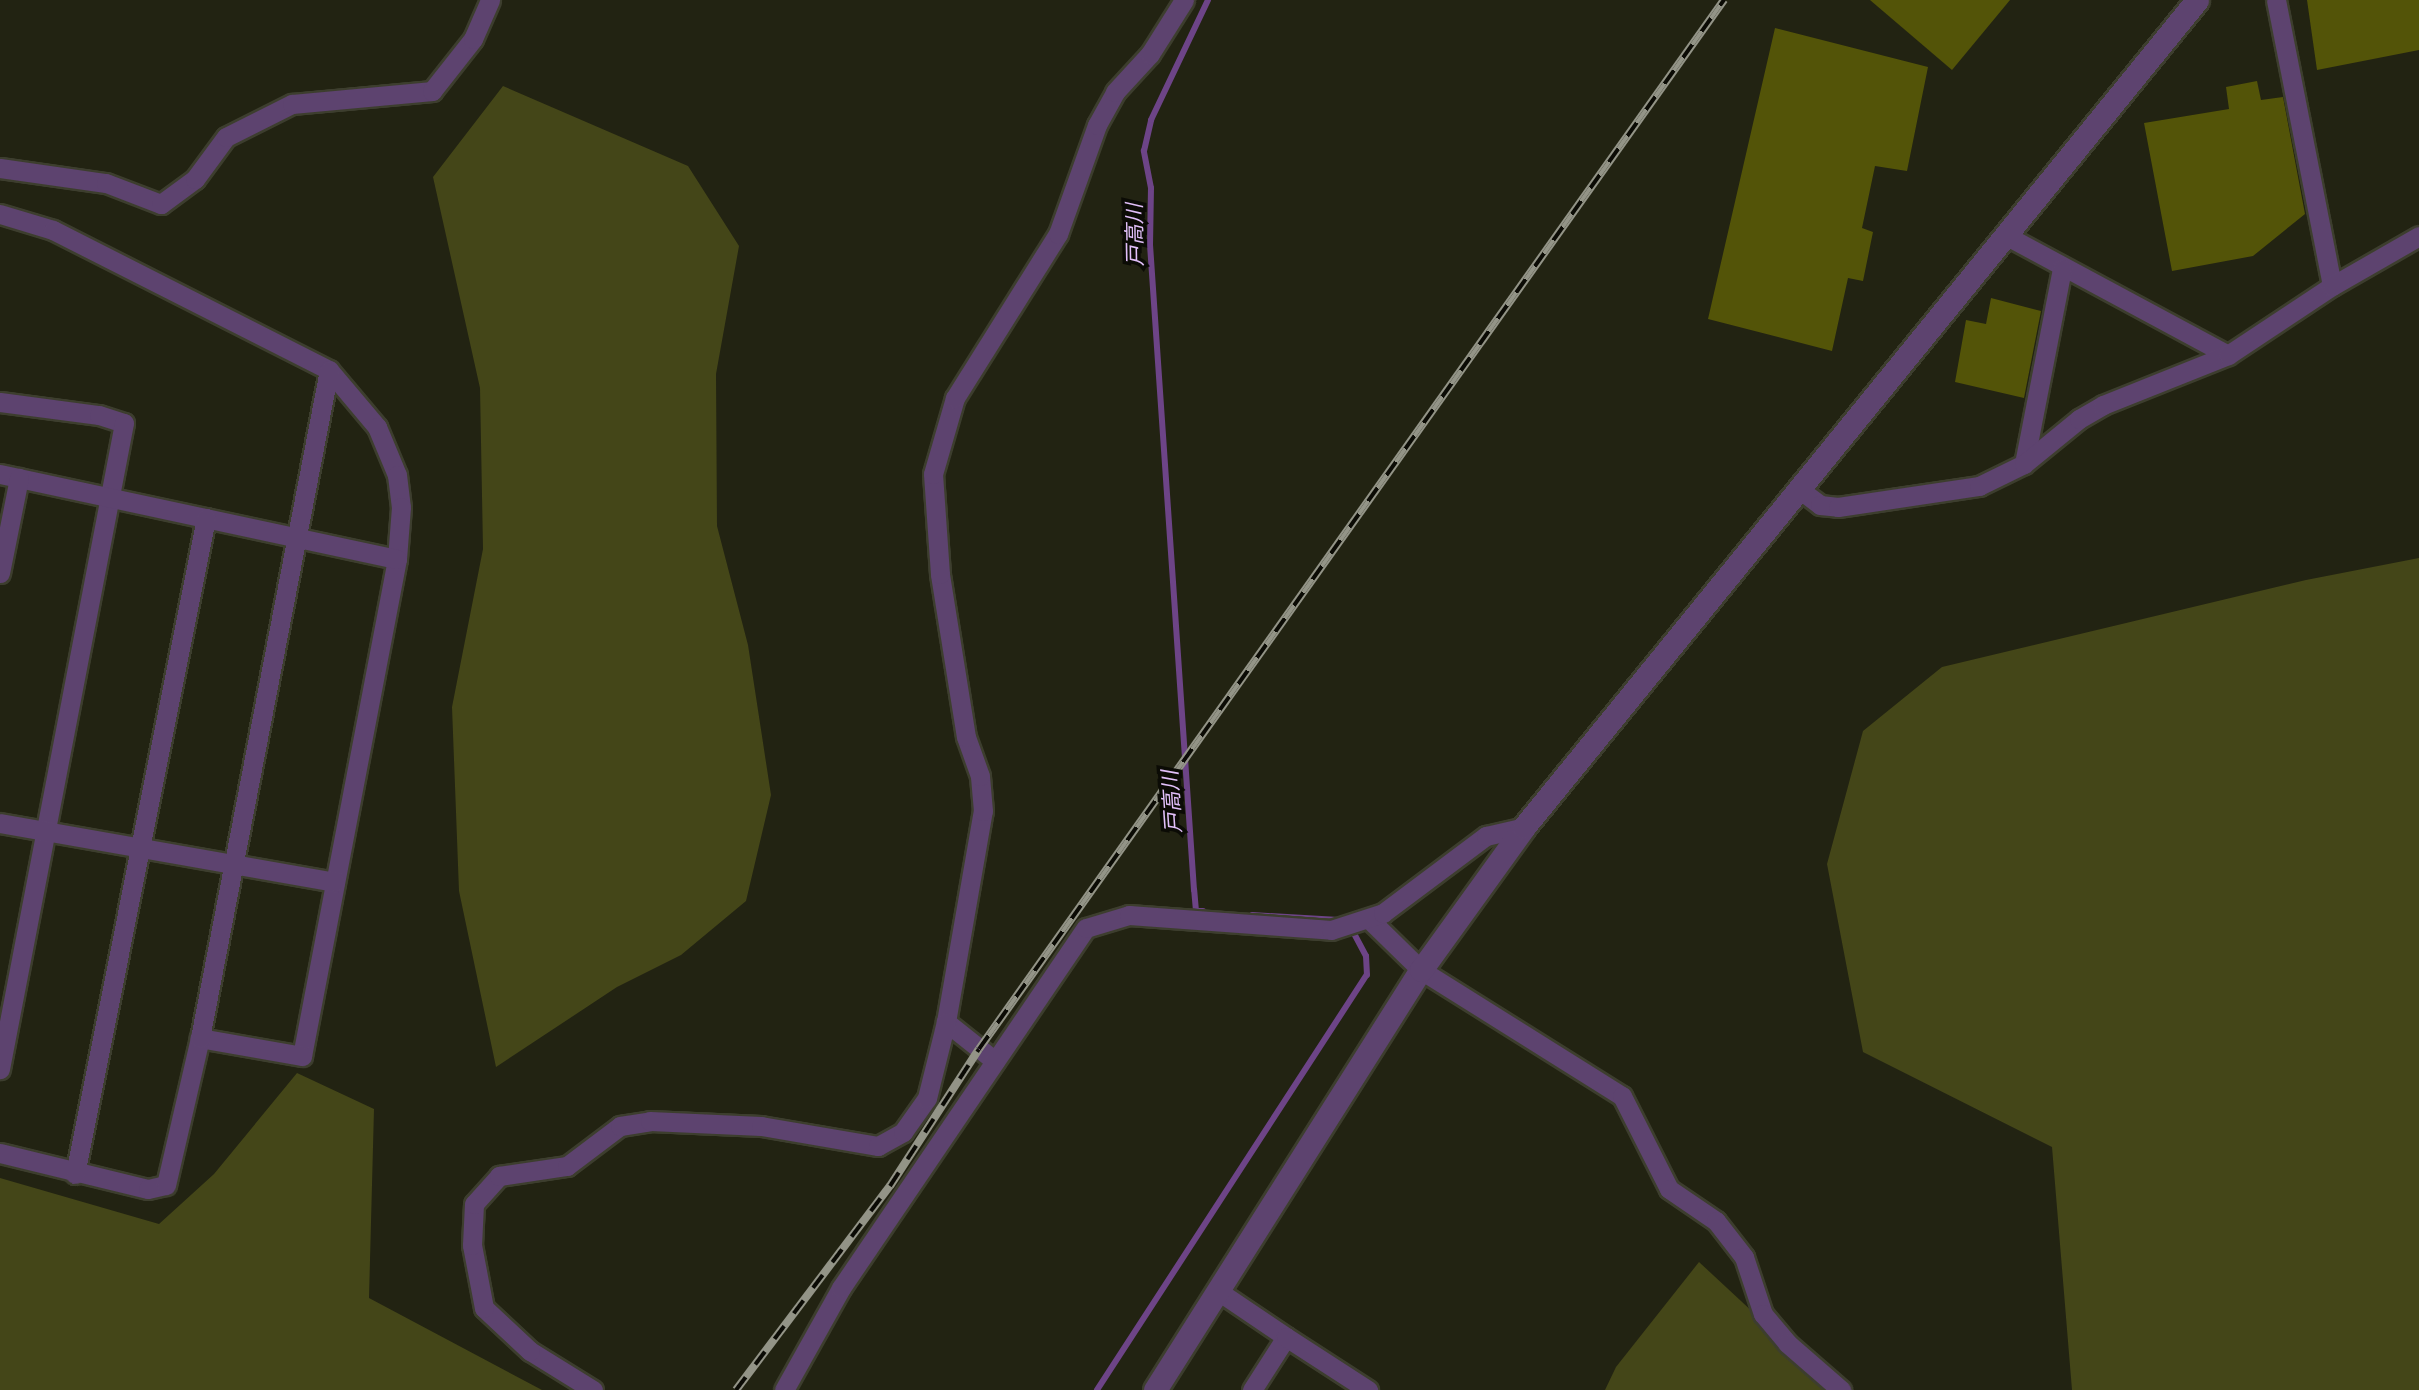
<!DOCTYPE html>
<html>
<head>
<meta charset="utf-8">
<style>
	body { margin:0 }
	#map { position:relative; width:2419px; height:1390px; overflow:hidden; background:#222312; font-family:"Open Sans","Noto Sans JP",sans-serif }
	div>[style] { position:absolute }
	.green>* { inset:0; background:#444618 }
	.stream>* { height:6px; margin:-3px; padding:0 3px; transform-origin:3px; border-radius:3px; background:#6d4487 }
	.building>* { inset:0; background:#535408 }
	.roads { filter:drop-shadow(2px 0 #3d3e2e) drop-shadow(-2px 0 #3d3e2e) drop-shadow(0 2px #3d3e2e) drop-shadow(0 -2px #3d3e2e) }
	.minor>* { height:19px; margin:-9.5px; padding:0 9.5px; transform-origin:9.5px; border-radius:9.5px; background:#5d436f }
	.tertiary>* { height:23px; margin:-11.5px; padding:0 11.5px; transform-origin:11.5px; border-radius:11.5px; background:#5d436f }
	.rail>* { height:8px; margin-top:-4px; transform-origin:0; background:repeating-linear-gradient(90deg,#0b0b05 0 16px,#939487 0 32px); box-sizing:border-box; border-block:2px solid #939487 }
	span { translate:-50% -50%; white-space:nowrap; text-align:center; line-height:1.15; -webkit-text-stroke:7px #0b0b05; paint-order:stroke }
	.water-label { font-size:21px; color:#e2c0fa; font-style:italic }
</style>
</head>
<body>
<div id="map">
	<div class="green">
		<i style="clip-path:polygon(503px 86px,688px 166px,739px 246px,716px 374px,717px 526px,748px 645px,771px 795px,746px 901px,681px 955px,617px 987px,496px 1067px,459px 891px,452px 707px,483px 549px,480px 388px,433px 177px)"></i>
		<i style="clip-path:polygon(2419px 558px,2419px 1390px,2072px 1390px,2052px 1147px,1863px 1052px,1827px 864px,1863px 731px,1942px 667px,2306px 580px)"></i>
		<i style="clip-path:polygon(297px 1073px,374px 1109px,369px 1298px,542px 1390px,0 1390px,0 1178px,159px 1224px,214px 1174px)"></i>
		<i style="clip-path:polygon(1699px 1262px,1837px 1390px,1605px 1390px,1616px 1367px)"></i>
	</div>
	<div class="stream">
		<i style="left:1203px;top:911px;width:7px;rotate:180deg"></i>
		<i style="left:1196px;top:911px;width:21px;rotate:-95deg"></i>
		<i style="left:1194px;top:890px;width:646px;rotate:-93.9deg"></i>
		<i style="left:1150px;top:245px;width:57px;rotate:-89deg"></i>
		<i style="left:1151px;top:188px;width:38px;rotate:-101deg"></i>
		<i style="left:1144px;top:151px;width:32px;rotate:-77deg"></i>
		<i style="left:1151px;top:120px;width:133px;rotate:-64.6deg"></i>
		<i style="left:1252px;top:915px;width:87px;rotate:3.3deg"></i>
		<i style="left:1097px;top:1390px;width:495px;rotate:-57deg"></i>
		<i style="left:1367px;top:975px;width:19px;rotate:-93deg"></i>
		<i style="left:1366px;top:956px;width:34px;rotate:-118deg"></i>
	</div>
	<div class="building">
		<i style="clip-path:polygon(1870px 0,2010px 0,1952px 70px)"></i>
		<i style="clip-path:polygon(2307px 0,2419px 0,2419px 50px,2317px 70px)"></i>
		<i style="clip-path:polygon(1775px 28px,1928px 67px,1907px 171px,1875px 166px,1862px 228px,1873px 232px,1863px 281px,1848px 278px,1832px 351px,1708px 319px)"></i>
		<i style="clip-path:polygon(2257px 81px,2261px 100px,2283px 97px,2305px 214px,2253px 256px,2172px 271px,2144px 123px,2229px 109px,2226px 87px)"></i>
		<i style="clip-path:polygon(1991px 298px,2041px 311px,2024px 398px,1955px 382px,1966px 320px,1986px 324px)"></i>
	</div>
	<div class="roads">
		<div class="minor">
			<i style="left:2276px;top:0;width:291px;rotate:78.9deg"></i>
			<i style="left:0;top:168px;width:107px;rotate:8.1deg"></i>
			<i style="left:106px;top:183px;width:59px;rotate:20.9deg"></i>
			<i style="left:161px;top:204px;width:42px;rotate:-36.3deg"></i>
			<i style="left:195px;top:179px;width:52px;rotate:-53.6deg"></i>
			<i style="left:226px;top:137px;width:74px;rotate:-26.6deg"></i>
			<i style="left:292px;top:104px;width:141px;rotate:-5.3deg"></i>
			<i style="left:432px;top:91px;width:66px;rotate:-51.7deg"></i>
			<i style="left:473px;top:39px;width:43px;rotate:-66.4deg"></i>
			<i style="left:0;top:214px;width:55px;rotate:16.8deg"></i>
			<i style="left:53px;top:230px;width:309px;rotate:26.9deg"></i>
			<i style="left:329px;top:370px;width:75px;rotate:49.9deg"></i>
			<i style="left:377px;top:427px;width:52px;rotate:67.4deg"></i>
			<i style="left:397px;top:475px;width:32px;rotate:83deg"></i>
			<i style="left:401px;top:507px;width:52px;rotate:94.4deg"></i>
			<i style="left:397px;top:559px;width:506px;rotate:100.82deg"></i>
			<i style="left:302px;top:1056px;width:104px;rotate:-170deg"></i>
			<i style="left:2005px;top:235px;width:253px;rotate:28.3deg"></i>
			<i style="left:0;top:402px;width:100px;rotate:7.5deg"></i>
			<i style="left:99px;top:415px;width:26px;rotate:18deg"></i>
			<i style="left:124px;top:423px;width:658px;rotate:100.87deg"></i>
			<i style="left:2024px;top:464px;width:199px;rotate:-79deg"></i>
			<i style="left:0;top:474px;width:406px;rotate:12.1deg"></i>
			<i style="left:1799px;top:489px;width:26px;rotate:37deg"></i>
			<i style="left:1820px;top:505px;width:18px;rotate:6deg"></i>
			<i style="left:1838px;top:507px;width:143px;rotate:-8.5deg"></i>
			<i style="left:1979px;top:486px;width:50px;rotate:-26.1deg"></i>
			<i style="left:2024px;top:464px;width:71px;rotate:-39.3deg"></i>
			<i style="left:2079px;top:419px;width:28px;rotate:-30deg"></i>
			<i style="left:2103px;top:405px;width:135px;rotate:-21.8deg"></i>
			<i style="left:2228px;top:355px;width:125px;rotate:-33.6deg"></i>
			<i style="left:2332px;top:286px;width:100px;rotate:-29.9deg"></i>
			<i style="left:0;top:573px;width:97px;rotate:-78.7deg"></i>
			<i style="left:0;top:823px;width:340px;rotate:10deg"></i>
			<i style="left:1370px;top:920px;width:71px;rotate:44.4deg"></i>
			<i style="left:1421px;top:970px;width:237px;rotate:32.1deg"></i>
			<i style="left:1622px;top:1096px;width:104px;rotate:63.2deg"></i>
			<i style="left:1669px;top:1189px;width:57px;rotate:34.2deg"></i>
			<i style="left:1716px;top:1221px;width:46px;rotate:52.1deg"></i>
			<i style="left:1744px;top:1257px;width:60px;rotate:71.6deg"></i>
			<i style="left:1763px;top:1314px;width:38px;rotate:50deg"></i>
			<i style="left:1787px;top:1343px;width:72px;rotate:41deg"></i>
			<i style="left:995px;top:1061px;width:63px;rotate:-141.5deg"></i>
			<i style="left:946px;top:1022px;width:214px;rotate:-80.1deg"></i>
			<i style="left:983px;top:811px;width:35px;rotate:-95deg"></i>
			<i style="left:980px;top:776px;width:41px;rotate:-109.7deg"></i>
			<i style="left:966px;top:737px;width:165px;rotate:-99.1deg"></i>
			<i style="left:940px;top:574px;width:100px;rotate:-94deg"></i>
			<i style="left:933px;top:474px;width:79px;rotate:-73.9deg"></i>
			<i style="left:955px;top:398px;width:194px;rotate:-57.9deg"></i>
			<i style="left:1058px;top:234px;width:116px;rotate:-70.3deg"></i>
			<i style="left:1097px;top:125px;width:38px;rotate:-61deg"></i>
			<i style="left:1115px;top:92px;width:52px;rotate:-47.4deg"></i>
			<i style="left:1150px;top:54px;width:64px;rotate:-57.8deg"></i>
			<i style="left:0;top:1153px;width:152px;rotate:13.7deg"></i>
			<i style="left:148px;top:1189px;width:18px;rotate:-13deg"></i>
			<i style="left:166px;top:1185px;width:151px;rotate:-77deg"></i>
			<i style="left:200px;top:1038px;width:680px;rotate:-79.07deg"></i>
			<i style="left:75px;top:1174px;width:669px;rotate:-78.71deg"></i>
			<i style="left:1218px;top:1291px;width:82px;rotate:34.1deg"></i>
			<i style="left:1286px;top:1337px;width:63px;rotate:122.7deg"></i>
			<i style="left:1286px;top:1337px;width:98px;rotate:32.9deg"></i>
			<i style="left:593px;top:1390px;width:74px;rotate:-148.2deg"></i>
			<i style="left:530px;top:1351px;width:63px;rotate:-136.9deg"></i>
			<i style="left:484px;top:1308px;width:64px;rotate:-100.8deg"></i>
			<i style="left:472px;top:1245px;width:41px;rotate:-87.2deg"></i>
			<i style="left:474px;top:1204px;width:38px;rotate:-48deg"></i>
			<i style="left:499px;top:1176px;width:69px;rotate:-8.4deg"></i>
			<i style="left:567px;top:1166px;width:66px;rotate:-37deg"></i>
			<i style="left:620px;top:1126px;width:30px;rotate:-9deg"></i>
			<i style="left:650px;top:1121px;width:111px;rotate:2.6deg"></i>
			<i style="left:761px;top:1126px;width:119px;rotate:9.7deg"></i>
			<i style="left:878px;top:1146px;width:29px;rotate:-29deg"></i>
			<i style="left:903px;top:1132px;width:42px;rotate:-54.8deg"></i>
			<i style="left:927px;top:1098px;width:78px;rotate:-76deg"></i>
			<i style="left:784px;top:1390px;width:117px;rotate:-60.8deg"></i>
			<i style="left:841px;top:1288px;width:435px;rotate:-55.8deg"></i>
			<i style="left:1086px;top:928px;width:45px;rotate:-16.8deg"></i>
			<i style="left:1129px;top:915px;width:203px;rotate:4.2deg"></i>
			<i style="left:1331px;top:930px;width:55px;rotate:-18.1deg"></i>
			<i style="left:1383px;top:913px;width:129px;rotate:-36.8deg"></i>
			<i style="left:1486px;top:836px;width:39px;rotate:-13deg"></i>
		</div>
		<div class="tertiary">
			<i style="left:1155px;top:1390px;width:497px;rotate:-57.7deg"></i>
			<i style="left:1421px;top:970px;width:176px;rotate:-54.2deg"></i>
			<i style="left:1524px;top:827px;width:1066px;rotate:-50.86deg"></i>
		</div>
	</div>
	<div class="rail">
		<i style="left:736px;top:1390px;width:256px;rotate:-53deg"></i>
		<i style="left:890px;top:1186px;width:163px;rotate:-57deg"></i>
		<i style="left:979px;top:1049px;width:1287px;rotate:-54.62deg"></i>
	</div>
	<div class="water-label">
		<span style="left:1134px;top:235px;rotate:-91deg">戸高川</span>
		<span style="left:1171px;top:802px;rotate:-94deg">戸高川</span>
	</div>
</div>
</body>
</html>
